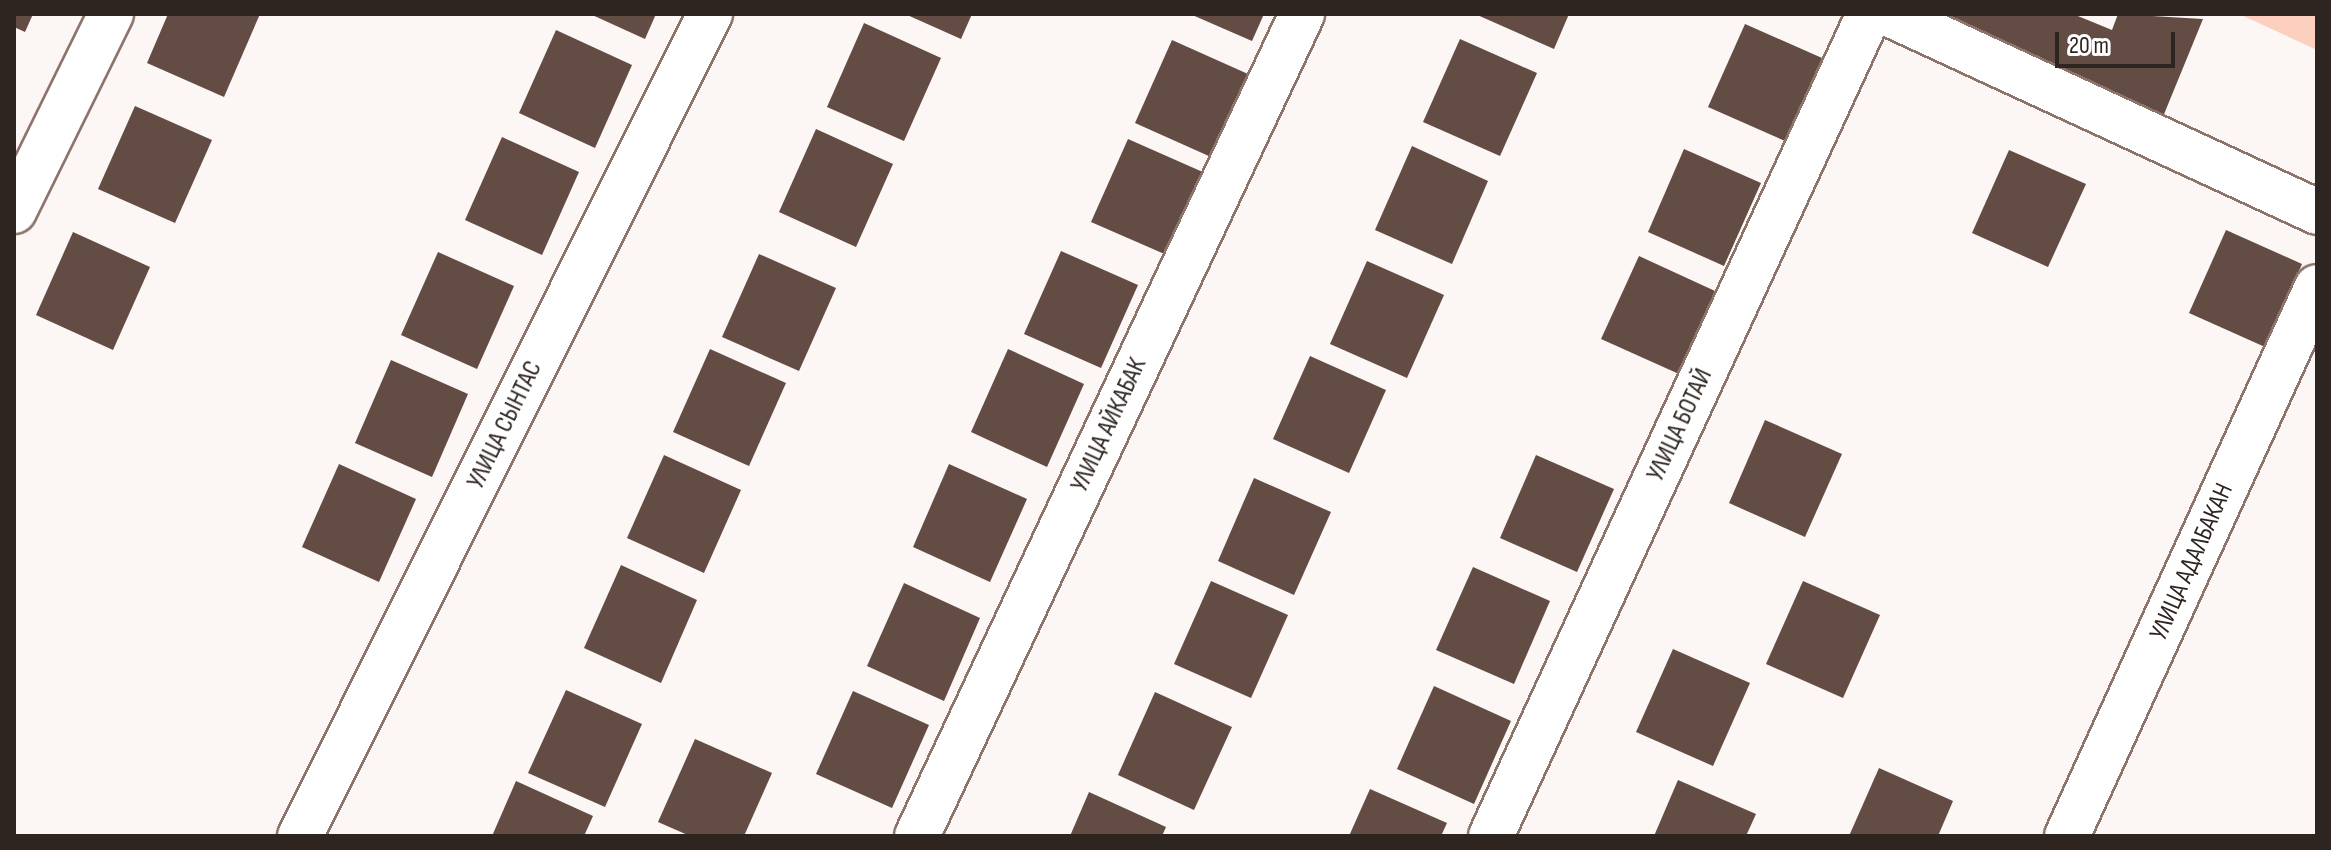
<!DOCTYPE html>
<html>
<head>
<meta charset="utf-8">
<style>
	body { margin:0 }
	#map { position:relative; width:2331px; height:850px; overflow:hidden; background:#fcf6f4; font-family:"Sofia Sans Condensed",sans-serif }
	div>[style] { position:absolute }
	.green>* { inset:0; background:#fccfbf }
	.building>* { inset:0; background:#634c44 }
	.roads { filter:drop-shadow(2px 0 #8d746b) drop-shadow(-2px 0 #8d746b) drop-shadow(0 2px #8d746b) drop-shadow(0 -2px #8d746b) }
	.minor>* { height:44px; margin:-22px; padding:0 22px; transform-origin:22px; border-radius:22px; background:#fff }
	span { translate:-50% -50%; white-space:nowrap; text-align:center; line-height:1.15; -webkit-text-stroke:8px #fff; paint-order:stroke }
	.street-label { font-size:26px; color:#2e2420 }
	.frame { position:absolute; inset:0; border:16px solid #2e2420; pointer-events:none }
	.scale { position:absolute; left:2055px; top:32px; width:120px; height:36px; box-sizing:border-box; border:4px solid #2e2420; border-top:0; padding-left:10px; font-size:24px; line-height:28px; white-space:nowrap; color:#2e2420; -webkit-text-stroke:6px #fff; paint-order:stroke }
</style>
</head>
<body>
<div id="map">
	<div class="green">
		<i style="clip-path:polygon(2239px 14px,2317px 14px,2317px 50px)"></i>
	</div>
	<div class="building">
		<i style="clip-path:polygon(14px 14px,33px 14px,25px 32px,14px 27px)"></i>
		<i style="clip-path:polygon(168px 14px,260px 14px,224px 97px,147px 63px)"></i>
		<i style="clip-path:polygon(590px 14px,656px 14px,645px 39px)"></i>
		<i style="clip-path:polygon(905px 14px,972px 14px,961px 39px)"></i>
		<i style="clip-path:polygon(1190px 14px,1264px 14px,1252px 41px)"></i>
		<i style="clip-path:polygon(1475px 14px,1569px 14px,1554px 49px)"></i>
		<i style="clip-path:polygon(1952px 14px,2073px 14px,2112px 30px,2118px 14px,2203px 19px,2160px 124px,1944px 34px)"></i>
		<i style="clip-path:polygon(864px 23px,941px 58px,904px 141px,827px 107px)"></i>
		<i style="clip-path:polygon(1745px 24px,1822px 58px,1785px 141px,1708px 107px)"></i>
		<i style="clip-path:polygon(556px 30px,632px 65px,595px 148px,519px 113px)"></i>
		<i style="clip-path:polygon(1460px 39px,1537px 73px,1500px 156px,1423px 122px)"></i>
		<i style="clip-path:polygon(1172px 40px,1248px 74px,1211px 157px,1135px 123px)"></i>
		<i style="clip-path:polygon(135px 106px,212px 140px,175px 223px,98px 189px)"></i>
		<i style="clip-path:polygon(816px 129px,893px 164px,856px 247px,779px 212px)"></i>
		<i style="clip-path:polygon(502px 137px,579px 172px,542px 255px,465px 220px)"></i>
		<i style="clip-path:polygon(1128px 139px,1205px 173px,1169px 256px,1091px 222px)"></i>
		<i style="clip-path:polygon(1412px 146px,1488px 181px,1452px 264px,1375px 230px)"></i>
		<i style="clip-path:polygon(1684px 149px,1761px 183px,1724px 266px,1648px 232px)"></i>
		<i style="clip-path:polygon(2009px 150px,2086px 184px,2048px 267px,1972px 233px)"></i>
		<i style="clip-path:polygon(2226px 230px,2302px 264px,2265px 347px,2189px 313px)"></i>
		<i style="clip-path:polygon(73px 232px,150px 267px,113px 350px,36px 315px)"></i>
		<i style="clip-path:polygon(1061px 251px,1138px 285px,1101px 368px,1024px 334px)"></i>
		<i style="clip-path:polygon(438px 252px,514px 286px,477px 369px,401px 335px)"></i>
		<i style="clip-path:polygon(759px 254px,836px 288px,799px 371px,722px 337px)"></i>
		<i style="clip-path:polygon(1639px 256px,1715px 291px,1679px 374px,1601px 339px)"></i>
		<i style="clip-path:polygon(1367px 261px,1444px 295px,1407px 378px,1330px 344px)"></i>
		<i style="clip-path:polygon(710px 349px,786px 383px,749px 466px,673px 432px)"></i>
		<i style="clip-path:polygon(1008px 349px,1084px 384px,1047px 467px,971px 432px)"></i>
		<i style="clip-path:polygon(1310px 356px,1386px 390px,1349px 473px,1273px 439px)"></i>
		<i style="clip-path:polygon(391px 360px,468px 394px,432px 477px,355px 443px)"></i>
		<i style="clip-path:polygon(1765px 420px,1842px 454px,1805px 537px,1729px 503px)"></i>
		<i style="clip-path:polygon(664px 455px,741px 490px,704px 573px,627px 538px)"></i>
		<i style="clip-path:polygon(1536px 455px,1614px 489px,1577px 572px,1500px 538px)"></i>
		<i style="clip-path:polygon(339px 464px,416px 499px,379px 582px,302px 547px)"></i>
		<i style="clip-path:polygon(949px 464px,1027px 499px,990px 582px,913px 547px)"></i>
		<i style="clip-path:polygon(1254px 478px,1331px 512px,1294px 595px,1218px 561px)"></i>
		<i style="clip-path:polygon(621px 565px,697px 600px,661px 683px,584px 648px)"></i>
		<i style="clip-path:polygon(1473px 567px,1550px 601px,1514px 684px,1436px 650px)"></i>
		<i style="clip-path:polygon(1211px 581px,1288px 615px,1251px 698px,1174px 664px)"></i>
		<i style="clip-path:polygon(1803px 581px,1880px 615px,1843px 698px,1766px 664px)"></i>
		<i style="clip-path:polygon(904px 583px,980px 618px,944px 701px,867px 666px)"></i>
		<i style="clip-path:polygon(1673px 649px,1750px 683px,1713px 766px,1636px 732px)"></i>
		<i style="clip-path:polygon(1434px 686px,1511px 721px,1474px 804px,1397px 769px)"></i>
		<i style="clip-path:polygon(566px 690px,642px 724px,605px 807px,528px 773px)"></i>
		<i style="clip-path:polygon(853px 691px,929px 725px,892px 808px,816px 774px)"></i>
		<i style="clip-path:polygon(1155px 692px,1232px 727px,1194px 810px,1118px 775px)"></i>
		<i style="clip-path:polygon(695px 739px,772px 773px,744px 836px,690px 836px,658px 822px)"></i>
		<i style="clip-path:polygon(1879px 768px,1953px 801px,1938px 836px,1849px 836px)"></i>
		<i style="clip-path:polygon(1678px 780px,1756px 814px,1746px 836px,1654px 836px)"></i>
		<i style="clip-path:polygon(516px 781px,593px 816px,584px 836px,492px 836px)"></i>
		<i style="clip-path:polygon(1370px 789px,1447px 823px,1441px 836px,1349px 836px)"></i>
		<i style="clip-path:polygon(1089px 792px,1166px 827px,1162px 836px,1070px 836px)"></i>
	</div>
	<div class="roads">
		<div class="minor">
			<i style="left:1889px;top:14px;width:472px;rotate:24.8deg"></i>
			<i style="left:14px;top:211px;width:220px;rotate:-63.8deg"></i>
			<i style="left:300px;top:836px;width:919px;rotate:-63.49deg"></i>
			<i style="left:917px;top:836px;width:908px;rotate:-64.9deg"></i>
			<i style="left:1491px;top:836px;width:905px;rotate:-65.3deg"></i>
			<i style="left:2067px;top:836px;width:603px;rotate:-65.52deg"></i>
		</div>
	</div>
	<div class="street-label">
		<span style="left:505px;top:425px;rotate:-64deg">УЛИЦА СЫНТАС</span>
		<span style="left:1109px;top:425px;rotate:-65deg">УЛИЦА АЙКАБАК</span>
		<span style="left:1680px;top:425px;rotate:-65deg">УЛИЦА БОТАЙ</span>
		<span style="left:2192px;top:562px;rotate:-66deg">УЛИЦА АДАЛБАКАН</span>
	</div>
	<div class="frame"></div>
	<div class="scale">20 m</div>
</div>
</body>
</html>
